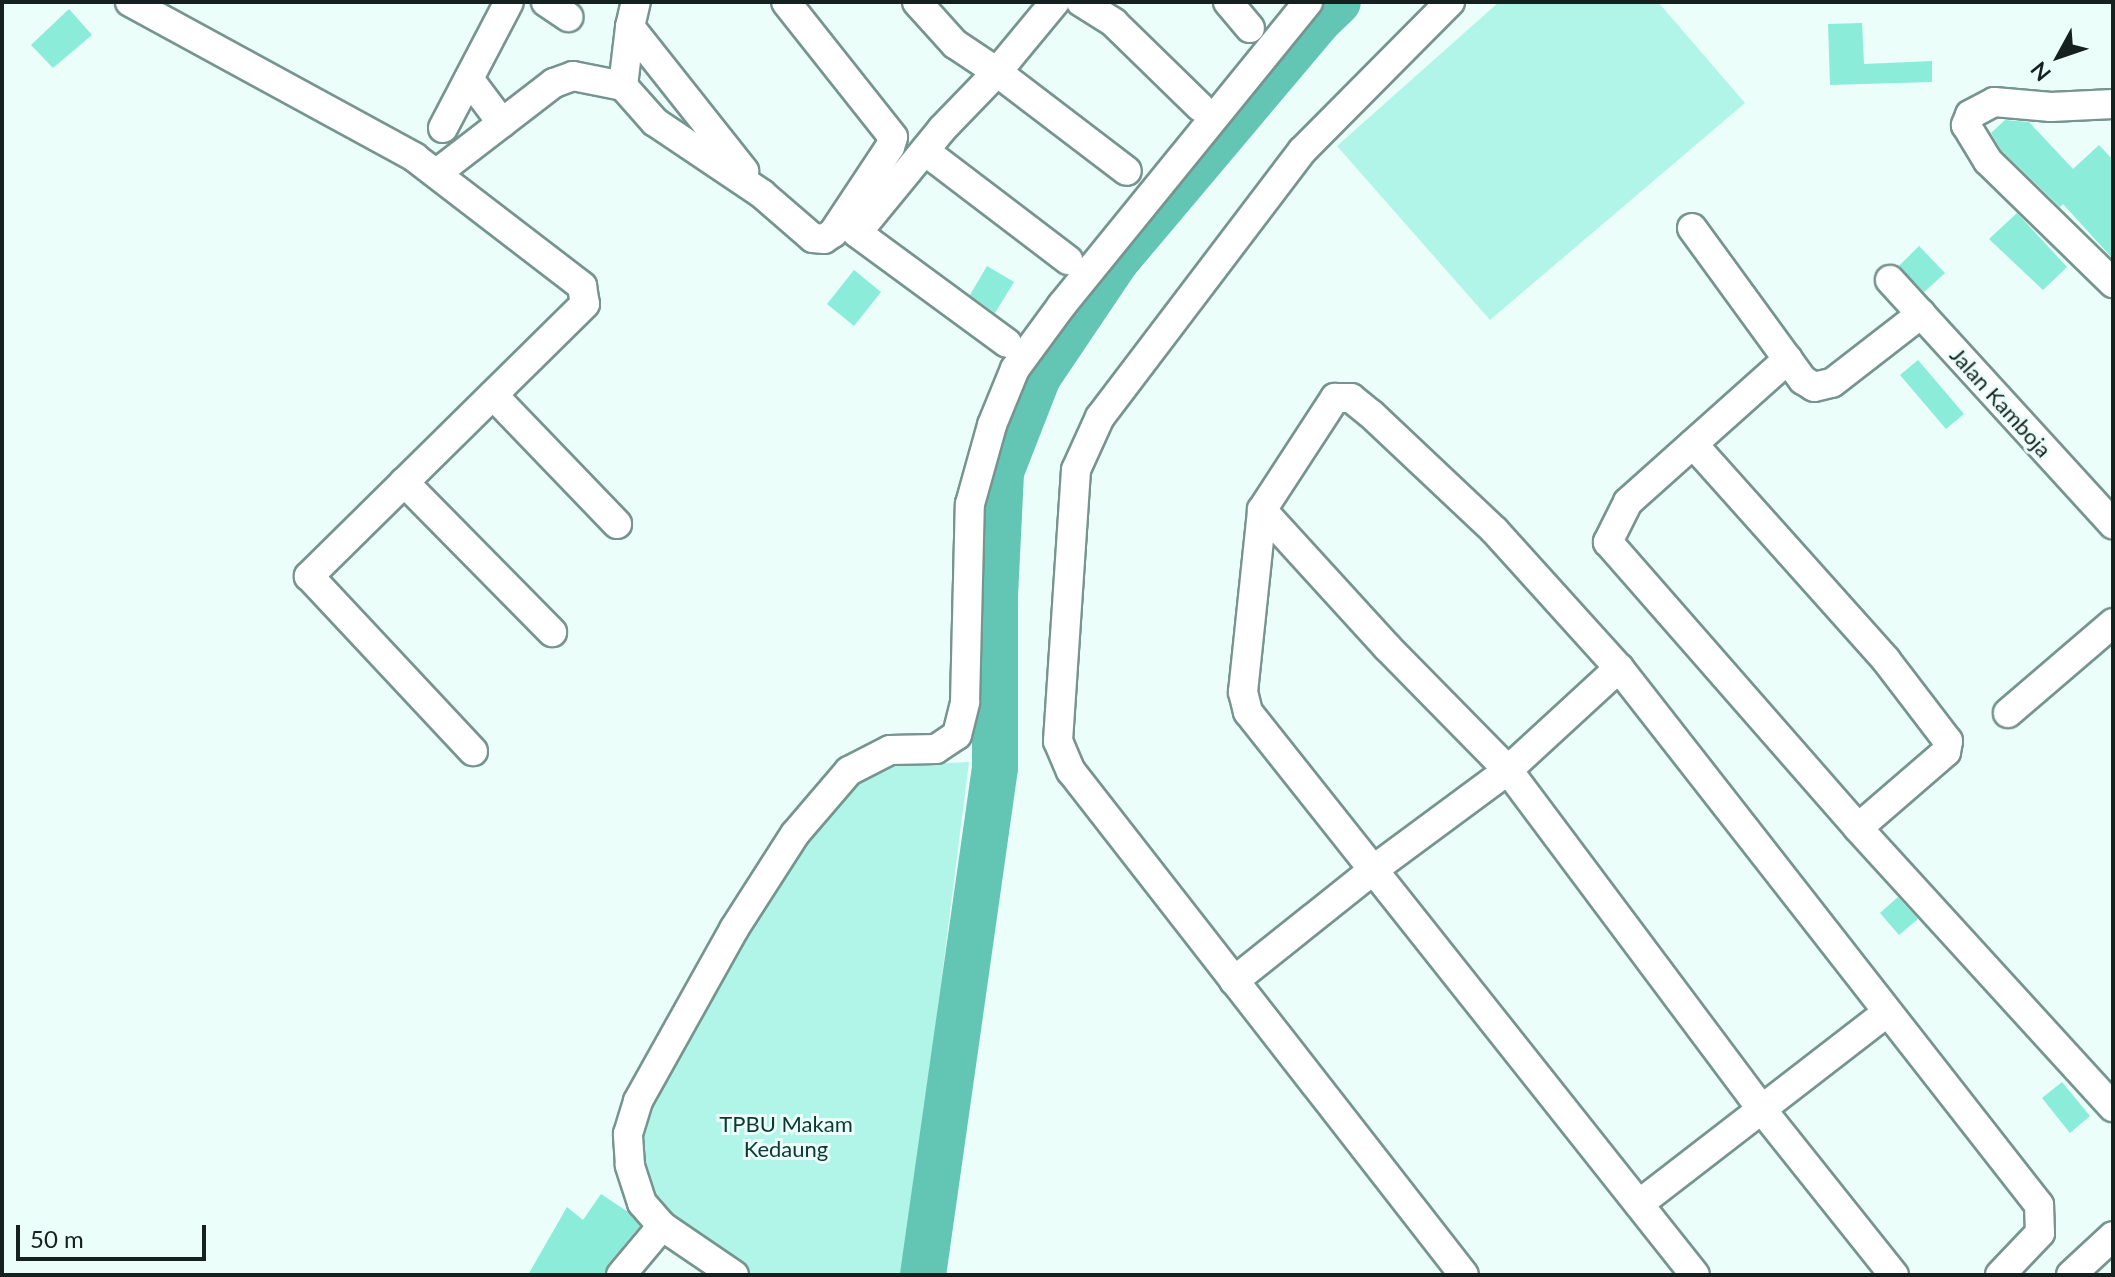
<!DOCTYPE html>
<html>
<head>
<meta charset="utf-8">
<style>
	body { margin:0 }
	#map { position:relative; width:2115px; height:1277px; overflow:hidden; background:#ebfef9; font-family:Lato,sans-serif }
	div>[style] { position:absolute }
	.green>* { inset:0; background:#b0f5e7 }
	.river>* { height:46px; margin:-23px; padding:0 23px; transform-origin:23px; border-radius:23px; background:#63c6b4 }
	.building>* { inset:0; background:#8aecd9 }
	.roads { filter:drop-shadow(2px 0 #77958e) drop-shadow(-2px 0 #77958e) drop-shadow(0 2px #77958e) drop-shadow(0 -2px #77958e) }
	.street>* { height:28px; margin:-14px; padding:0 14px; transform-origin:14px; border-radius:14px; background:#fff }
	span { translate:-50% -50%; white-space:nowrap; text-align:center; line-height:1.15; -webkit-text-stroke:6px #ebfef9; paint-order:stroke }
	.street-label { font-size:22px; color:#15211e }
	.park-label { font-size:22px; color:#0b3a33 }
	.frame { position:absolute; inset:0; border:4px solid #15211e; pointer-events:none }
	.north { position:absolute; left:2019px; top:16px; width:80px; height:80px; -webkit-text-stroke:6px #ebfef9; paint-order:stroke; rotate:230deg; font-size:22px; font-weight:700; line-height:32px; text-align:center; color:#15211e }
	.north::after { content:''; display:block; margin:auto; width:28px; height:36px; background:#15211e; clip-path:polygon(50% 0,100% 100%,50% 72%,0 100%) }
	.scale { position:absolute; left:16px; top:1225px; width:190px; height:36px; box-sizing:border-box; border:4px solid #15211e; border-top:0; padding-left:10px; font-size:24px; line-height:28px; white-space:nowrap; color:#15211e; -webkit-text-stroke:6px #ebfef9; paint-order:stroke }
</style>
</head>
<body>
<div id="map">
	<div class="green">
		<i style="clip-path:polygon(1499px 2px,1658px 2px,1745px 103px,1490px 320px,1337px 146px)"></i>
		<i style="clip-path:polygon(969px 762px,904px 1275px,753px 1275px,666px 1219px,654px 1202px,637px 1145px,648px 1105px,752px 918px,822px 814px,861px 778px,891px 766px)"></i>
	</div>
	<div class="river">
		<i style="left:923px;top:1275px;width:512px;rotate:-81.92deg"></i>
		<i style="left:995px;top:768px;width:172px;rotate:-90deg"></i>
		<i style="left:995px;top:596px;width:124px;rotate:-87.2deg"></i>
		<i style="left:1001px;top:472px;width:102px;rotate:-68.7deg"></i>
		<i style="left:1038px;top:377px;width:140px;rotate:-56.1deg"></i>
		<i style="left:1116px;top:261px;width:312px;rotate:-49.9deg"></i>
		<i style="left:1317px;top:22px;width:29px;rotate:-44deg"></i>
	</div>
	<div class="building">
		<i style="clip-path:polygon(69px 9px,92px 35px,53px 68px,31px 45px)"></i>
		<i style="clip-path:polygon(1862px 23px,1864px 64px,1932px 61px,1932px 82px,1830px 85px,1828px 24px)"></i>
		<i style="clip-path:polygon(2005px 120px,2029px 122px,2073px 169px,2099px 145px,2113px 160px,2113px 259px,2063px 204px,2060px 207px,2001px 150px,1991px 133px)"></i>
		<i style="clip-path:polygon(2017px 213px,2067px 267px,2043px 290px,1989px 239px)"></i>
		<i style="clip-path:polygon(1919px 246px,1945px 273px,1924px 292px,1899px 266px)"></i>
		<i style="clip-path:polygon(987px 266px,1014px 282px,995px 313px,970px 295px)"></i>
		<i style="clip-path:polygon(854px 270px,881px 292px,854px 326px,827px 304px)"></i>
		<i style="clip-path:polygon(1918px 360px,1964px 414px,1946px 429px,1900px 375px)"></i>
		<i style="clip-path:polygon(1898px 897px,1918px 919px,1899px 935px,1880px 913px)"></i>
		<i style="clip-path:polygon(2062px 1082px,2090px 1116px,2070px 1133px,2042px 1098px)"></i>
		<i style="clip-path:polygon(601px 1194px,628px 1212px,640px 1226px,608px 1264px,604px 1275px,528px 1275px,567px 1207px,583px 1220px)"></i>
	</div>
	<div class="roads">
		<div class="street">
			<i style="left:130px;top:2px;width:324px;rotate:28.6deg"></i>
			<i style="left:414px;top:157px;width:212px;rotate:37.5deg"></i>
			<i style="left:582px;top:286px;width:18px;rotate:81deg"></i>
			<i style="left:585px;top:304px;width:388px;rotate:135.4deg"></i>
			<i style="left:309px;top:576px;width:240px;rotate:46.9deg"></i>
			<i style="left:546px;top:2px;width:27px;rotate:34deg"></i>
			<i style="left:917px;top:2px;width:57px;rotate:47.9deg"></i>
			<i style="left:955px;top:44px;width:50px;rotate:33.7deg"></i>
			<i style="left:997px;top:72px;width:163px;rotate:37.3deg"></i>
			<i style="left:1081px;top:2px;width:39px;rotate:32deg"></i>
			<i style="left:1114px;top:23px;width:120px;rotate:44.3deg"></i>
			<i style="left:1228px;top:2px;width:34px;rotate:50deg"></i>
			<i style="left:1450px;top:2px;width:210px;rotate:134.8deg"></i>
			<i style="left:1302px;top:151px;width:334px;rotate:127.2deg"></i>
			<i style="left:1100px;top:417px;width:58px;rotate:114.4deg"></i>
			<i style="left:1076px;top:470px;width:272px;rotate:93.8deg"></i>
			<i style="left:1058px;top:741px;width:33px;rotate:67deg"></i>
			<i style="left:1071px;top:771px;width:639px;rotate:52.05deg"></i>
			<i style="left:630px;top:27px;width:184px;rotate:51.6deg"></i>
			<i style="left:469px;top:79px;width:55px;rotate:53.1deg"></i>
			<i style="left:623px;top:86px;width:59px;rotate:-83.2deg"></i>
			<i style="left:630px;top:27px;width:26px;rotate:-77deg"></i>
			<i style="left:2113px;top:104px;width:62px;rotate:177.2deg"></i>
			<i style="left:2051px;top:107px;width:57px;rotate:-175deg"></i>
			<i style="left:1994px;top:102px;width:27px;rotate:152deg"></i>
			<i style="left:1970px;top:115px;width:11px;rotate:112deg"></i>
			<i style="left:1966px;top:125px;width:42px;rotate:58.6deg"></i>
			<i style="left:1988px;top:161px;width:175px;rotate:44.3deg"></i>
			<i style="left:443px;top:128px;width:142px;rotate:-62.4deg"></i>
			<i style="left:925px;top:151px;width:180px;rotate:37.3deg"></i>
			<i style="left:437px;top:173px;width:148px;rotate:-37.6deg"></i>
			<i style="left:554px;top:83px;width:20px;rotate:-20deg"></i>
			<i style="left:573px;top:76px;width:51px;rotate:11.3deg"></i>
			<i style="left:623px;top:86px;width:48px;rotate:48.4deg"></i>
			<i style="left:655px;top:122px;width:129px;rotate:33.9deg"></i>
			<i style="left:762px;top:194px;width:67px;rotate:40.8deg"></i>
			<i style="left:813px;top:238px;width:11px;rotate:5deg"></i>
			<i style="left:824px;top:239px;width:11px;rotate:-34deg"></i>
			<i style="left:833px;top:233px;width:103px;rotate:-56.5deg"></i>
			<i style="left:890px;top:147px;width:10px;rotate:-73deg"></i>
			<i style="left:893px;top:137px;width:172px;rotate:-128.4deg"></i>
			<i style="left:1692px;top:228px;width:188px;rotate:53.9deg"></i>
			<i style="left:1803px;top:380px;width:13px;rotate:32deg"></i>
			<i style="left:1814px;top:387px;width:18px;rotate:-13deg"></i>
			<i style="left:1832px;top:383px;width:113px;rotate:-37.8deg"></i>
			<i style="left:1890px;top:280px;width:331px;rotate:47.6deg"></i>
			<i style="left:1007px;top:343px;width:186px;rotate:-143.7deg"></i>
			<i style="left:857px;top:233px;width:134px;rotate:-50.7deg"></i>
			<i style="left:942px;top:129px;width:79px;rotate:-46deg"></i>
			<i style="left:997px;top:72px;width:91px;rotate:-50.4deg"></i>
			<i style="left:1788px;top:359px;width:215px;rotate:138.2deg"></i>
			<i style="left:1628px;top:502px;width:45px;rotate:116.6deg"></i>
			<i style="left:1608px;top:542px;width:380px;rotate:48.8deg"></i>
			<i style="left:1858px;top:828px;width:378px;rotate:47.6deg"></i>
			<i style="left:493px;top:395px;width:179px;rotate:46.1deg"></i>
			<i style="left:1693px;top:444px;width:290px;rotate:48.2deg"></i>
			<i style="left:1886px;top:660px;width:102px;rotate:52.6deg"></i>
			<i style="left:1948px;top:741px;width:11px;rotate:100deg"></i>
			<i style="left:1946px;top:752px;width:116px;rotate:139.2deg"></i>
			<i style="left:404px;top:482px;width:211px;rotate:45.4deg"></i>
			<i style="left:1262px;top:510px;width:185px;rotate:47.6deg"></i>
			<i style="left:1387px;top:647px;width:173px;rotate:45.5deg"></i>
			<i style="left:1508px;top:770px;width:426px;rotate:53.2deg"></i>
			<i style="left:1763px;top:1111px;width:210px;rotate:51.4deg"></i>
			<i style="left:2008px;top:713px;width:138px;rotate:-40.6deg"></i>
			<i style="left:1234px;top:981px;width:178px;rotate:-38.6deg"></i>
			<i style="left:1373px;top:870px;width:168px;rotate:-36.5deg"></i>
			<i style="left:1508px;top:770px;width:151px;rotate:-42.6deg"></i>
			<i style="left:1639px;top:1204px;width:312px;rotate:-37.7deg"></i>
			<i style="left:621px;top:1275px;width:64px;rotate:-50.1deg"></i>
			<i style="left:734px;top:1275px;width:87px;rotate:-145.8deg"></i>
			<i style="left:662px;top:1226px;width:30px;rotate:-131deg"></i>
			<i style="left:642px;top:1203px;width:40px;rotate:-108deg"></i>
			<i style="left:630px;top:1165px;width:31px;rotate:-94deg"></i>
			<i style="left:628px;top:1134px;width:34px;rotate:-73deg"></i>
			<i style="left:638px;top:1101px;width:197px;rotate:-60.8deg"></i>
			<i style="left:734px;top:929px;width:113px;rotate:-57.3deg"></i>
			<i style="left:795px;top:834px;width:83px;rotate:-49.4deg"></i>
			<i style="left:849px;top:771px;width:46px;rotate:-27.1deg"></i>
			<i style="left:890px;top:750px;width:46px;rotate:-1.2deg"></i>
			<i style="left:936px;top:749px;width:25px;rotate:-34deg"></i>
			<i style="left:957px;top:735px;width:34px;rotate:-76deg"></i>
			<i style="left:965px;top:702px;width:198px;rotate:-88.6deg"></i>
			<i style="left:970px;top:504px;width:82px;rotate:-74.4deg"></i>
			<i style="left:992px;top:425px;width:61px;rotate:-67.7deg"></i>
			<i style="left:1015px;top:369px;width:79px;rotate:-53.7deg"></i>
			<i style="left:1062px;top:305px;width:390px;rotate:-50.9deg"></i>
			<i style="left:1695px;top:1275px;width:719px;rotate:-128.45deg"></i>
			<i style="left:1248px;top:712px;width:21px;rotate:-104deg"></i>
			<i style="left:1243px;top:692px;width:183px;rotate:-84deg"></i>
			<i style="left:1262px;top:510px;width:134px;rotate:-56.9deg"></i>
			<i style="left:1335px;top:398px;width:16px"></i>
			<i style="left:1351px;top:398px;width:26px;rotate:39deg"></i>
			<i style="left:1371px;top:414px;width:170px;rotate:43.3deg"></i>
			<i style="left:1495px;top:531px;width:185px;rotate:47.9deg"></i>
			<i style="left:1619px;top:668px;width:682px;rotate:51.97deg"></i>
			<i style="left:2039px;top:1205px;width:28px;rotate:88deg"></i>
			<i style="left:2040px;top:1233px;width:58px;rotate:133.6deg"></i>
			<i style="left:2071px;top:1275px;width:57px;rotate:-42.9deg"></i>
		</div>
	</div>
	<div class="street-label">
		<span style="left:2001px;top:402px;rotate:48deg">Jalan Kamboja</span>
	</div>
	<div class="park-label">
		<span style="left:786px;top:1136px">TPBU Makam<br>Kedaung</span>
	</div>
	<div class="frame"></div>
	<div class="north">N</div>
	<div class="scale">50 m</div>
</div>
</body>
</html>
